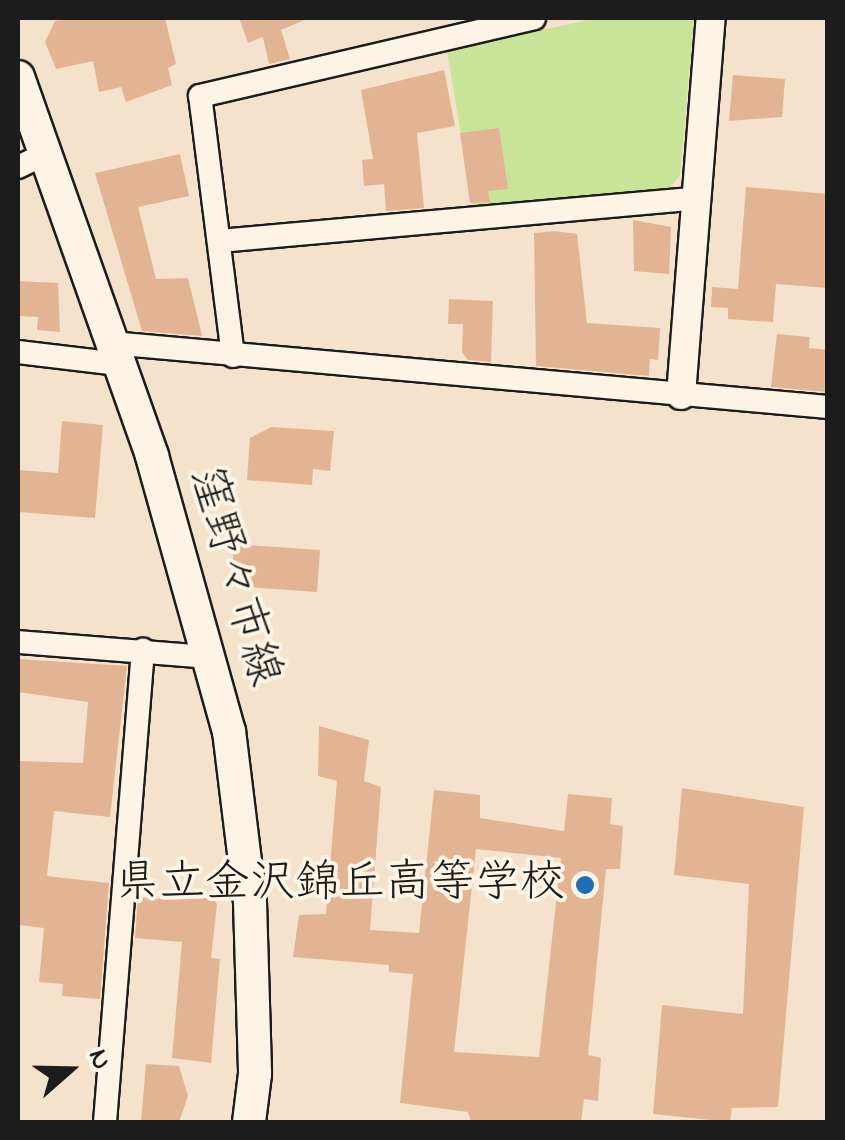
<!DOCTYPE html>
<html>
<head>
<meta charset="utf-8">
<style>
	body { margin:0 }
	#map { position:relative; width:845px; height:1140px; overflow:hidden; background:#f4e2cc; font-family:"Indie Flower","Klee One",sans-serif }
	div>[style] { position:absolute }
	.green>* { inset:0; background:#c9e399 }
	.building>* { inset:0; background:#e3b493 }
	.roads { filter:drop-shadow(2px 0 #1c1c1c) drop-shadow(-2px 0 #1c1c1c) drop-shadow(0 2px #1c1c1c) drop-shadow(0 -2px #1c1c1c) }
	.minor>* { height:22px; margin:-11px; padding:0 11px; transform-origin:11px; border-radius:11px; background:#fcf5e5 }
	.tertiary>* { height:28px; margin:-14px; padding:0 14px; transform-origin:14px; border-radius:14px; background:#fcf5e5 }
	.secondary>* { height:32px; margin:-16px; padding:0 16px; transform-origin:16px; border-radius:16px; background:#fcf5e5 }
	.dots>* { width:28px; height:28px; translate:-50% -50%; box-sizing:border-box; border:5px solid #fcf5e5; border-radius:50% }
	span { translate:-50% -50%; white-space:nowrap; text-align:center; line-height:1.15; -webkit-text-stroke:8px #fcf5e5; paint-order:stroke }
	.street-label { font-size:45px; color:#1c1c1c }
	.poi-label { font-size:45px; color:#1c1c1c }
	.right { translate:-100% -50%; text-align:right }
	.frame { position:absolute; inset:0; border:20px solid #1c1c1c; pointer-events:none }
	.north { position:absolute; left:20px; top:1020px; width:100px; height:100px; -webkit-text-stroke:8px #fcf5e5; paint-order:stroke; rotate:70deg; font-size:28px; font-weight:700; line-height:40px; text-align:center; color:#1c1c1c }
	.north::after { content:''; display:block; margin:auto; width:35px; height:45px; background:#1c1c1c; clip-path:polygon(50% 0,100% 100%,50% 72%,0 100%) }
</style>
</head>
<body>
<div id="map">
	<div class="green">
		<i style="clip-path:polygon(597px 18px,694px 18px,680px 176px,667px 190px,473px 207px,447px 51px)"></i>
	</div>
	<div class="building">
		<i style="clip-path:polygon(71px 18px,165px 18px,176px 64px,168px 68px,172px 85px,126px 102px,121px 87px,99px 92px,93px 61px,56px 69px,45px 42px,55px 21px)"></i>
		<i style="clip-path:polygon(239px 18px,309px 18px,281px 30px,290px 59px,269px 64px,263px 37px,248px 43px)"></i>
		<i style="clip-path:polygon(444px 70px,455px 126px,417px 133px,424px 208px,386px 211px,384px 184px,364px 186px,362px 160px,373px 159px,361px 90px)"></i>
		<i style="clip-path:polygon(733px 75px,785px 79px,782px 117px,729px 121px)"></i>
		<i style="clip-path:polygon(499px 128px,508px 189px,488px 191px,490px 202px,470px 203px,460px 133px)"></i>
		<i style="clip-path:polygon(180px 154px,189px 196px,138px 207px,156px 279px,188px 278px,202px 336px,142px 331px,95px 173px)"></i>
		<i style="clip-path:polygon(746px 187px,828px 194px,828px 288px,776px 284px,773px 322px,728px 319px,728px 308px,711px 307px,712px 287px,738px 289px)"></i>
		<i style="clip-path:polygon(633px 220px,671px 227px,669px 274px,634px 271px)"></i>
		<i style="clip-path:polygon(554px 231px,577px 234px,587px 323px,660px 328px,658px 360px,650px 359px,649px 376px,536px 366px,534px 233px)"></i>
		<i style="clip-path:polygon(18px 281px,58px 283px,60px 332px,37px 330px,38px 317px,18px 316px)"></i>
		<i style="clip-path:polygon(449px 299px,493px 301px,491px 362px,468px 360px,462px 352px,463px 324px,448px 324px)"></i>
		<i style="clip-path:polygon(777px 334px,810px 337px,809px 348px,828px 350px,828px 392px,771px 387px)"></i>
		<i style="clip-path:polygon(62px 421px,103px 425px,95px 518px,18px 512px,18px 470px,58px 473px)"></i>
		<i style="clip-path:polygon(271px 427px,334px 431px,330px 471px,313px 469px,312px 485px,247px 480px,250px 438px)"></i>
		<i style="clip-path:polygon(232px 544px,320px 550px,317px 592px,235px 586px)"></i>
		<i style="clip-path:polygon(18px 659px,127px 666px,110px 817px,54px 811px,47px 876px,109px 883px,100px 999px,62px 996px,63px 984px,39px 982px,44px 928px,18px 925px,18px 761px,83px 763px,88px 702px,18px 692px)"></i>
		<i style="clip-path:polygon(evenodd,319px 726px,369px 740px,364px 781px,381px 787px,370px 930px,419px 933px,434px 790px,480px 795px,480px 818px,564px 831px,568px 794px,612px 798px,610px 824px,623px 826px,620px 869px,606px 869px,588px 1055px,601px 1058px,598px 1101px,584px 1099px,581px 1122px,471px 1121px,468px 1112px,400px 1103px,413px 974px,389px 972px,389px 965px,293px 957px,299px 915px,326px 914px,337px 781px,318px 776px,319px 726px,476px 849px,561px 858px,539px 1057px,454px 1052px,476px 849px)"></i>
		<i style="clip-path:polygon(682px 788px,804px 807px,778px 1107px,732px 1108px,730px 1122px,653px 1114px,662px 1005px,743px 1014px,749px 884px,674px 875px)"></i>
		<i style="clip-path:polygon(163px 889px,212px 897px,217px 904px,211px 958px,220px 959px,211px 1063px,172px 1058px,182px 942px,135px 938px,138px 897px,162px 899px)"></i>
		<i style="clip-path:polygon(146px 1064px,179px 1066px,188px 1096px,179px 1122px,141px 1122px)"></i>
	</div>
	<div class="roads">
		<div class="minor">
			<i style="left:18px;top:167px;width:30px;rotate:-26deg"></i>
			<i style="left:219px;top:241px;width:480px;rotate:-5.1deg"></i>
			<i style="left:111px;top:343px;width:720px;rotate:5.1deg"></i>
			<i style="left:18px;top:352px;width:101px;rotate:6.8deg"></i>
			<i style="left:233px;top:356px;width:262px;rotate:-97.2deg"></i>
			<i style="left:200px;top:96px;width:343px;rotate:-13.1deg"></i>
			<i style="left:18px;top:642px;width:191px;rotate:4.5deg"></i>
			<i style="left:105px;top:1122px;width:474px;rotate:-85.4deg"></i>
		</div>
		<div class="tertiary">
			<i style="left:681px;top:395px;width:378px;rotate:-85.5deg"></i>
		</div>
		<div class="secondary">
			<i style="left:18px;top:77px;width:402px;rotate:70.5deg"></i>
			<i style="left:152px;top:456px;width:286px;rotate:74.4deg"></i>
			<i style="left:229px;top:731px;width:172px;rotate:83deg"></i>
			<i style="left:250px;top:902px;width:172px;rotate:88.3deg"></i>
			<i style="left:255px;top:1074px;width:48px;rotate:97.1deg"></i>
		</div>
	</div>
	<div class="dots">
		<i style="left:585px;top:885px;background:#1f6fb2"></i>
	</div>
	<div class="street-label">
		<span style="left:233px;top:577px;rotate:74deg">窪野々市線</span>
	</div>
	<div class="poi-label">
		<span class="right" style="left:565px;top:885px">県立金沢錦丘高等学校</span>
	</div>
	<div class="frame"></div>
	<div class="north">N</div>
</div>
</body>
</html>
